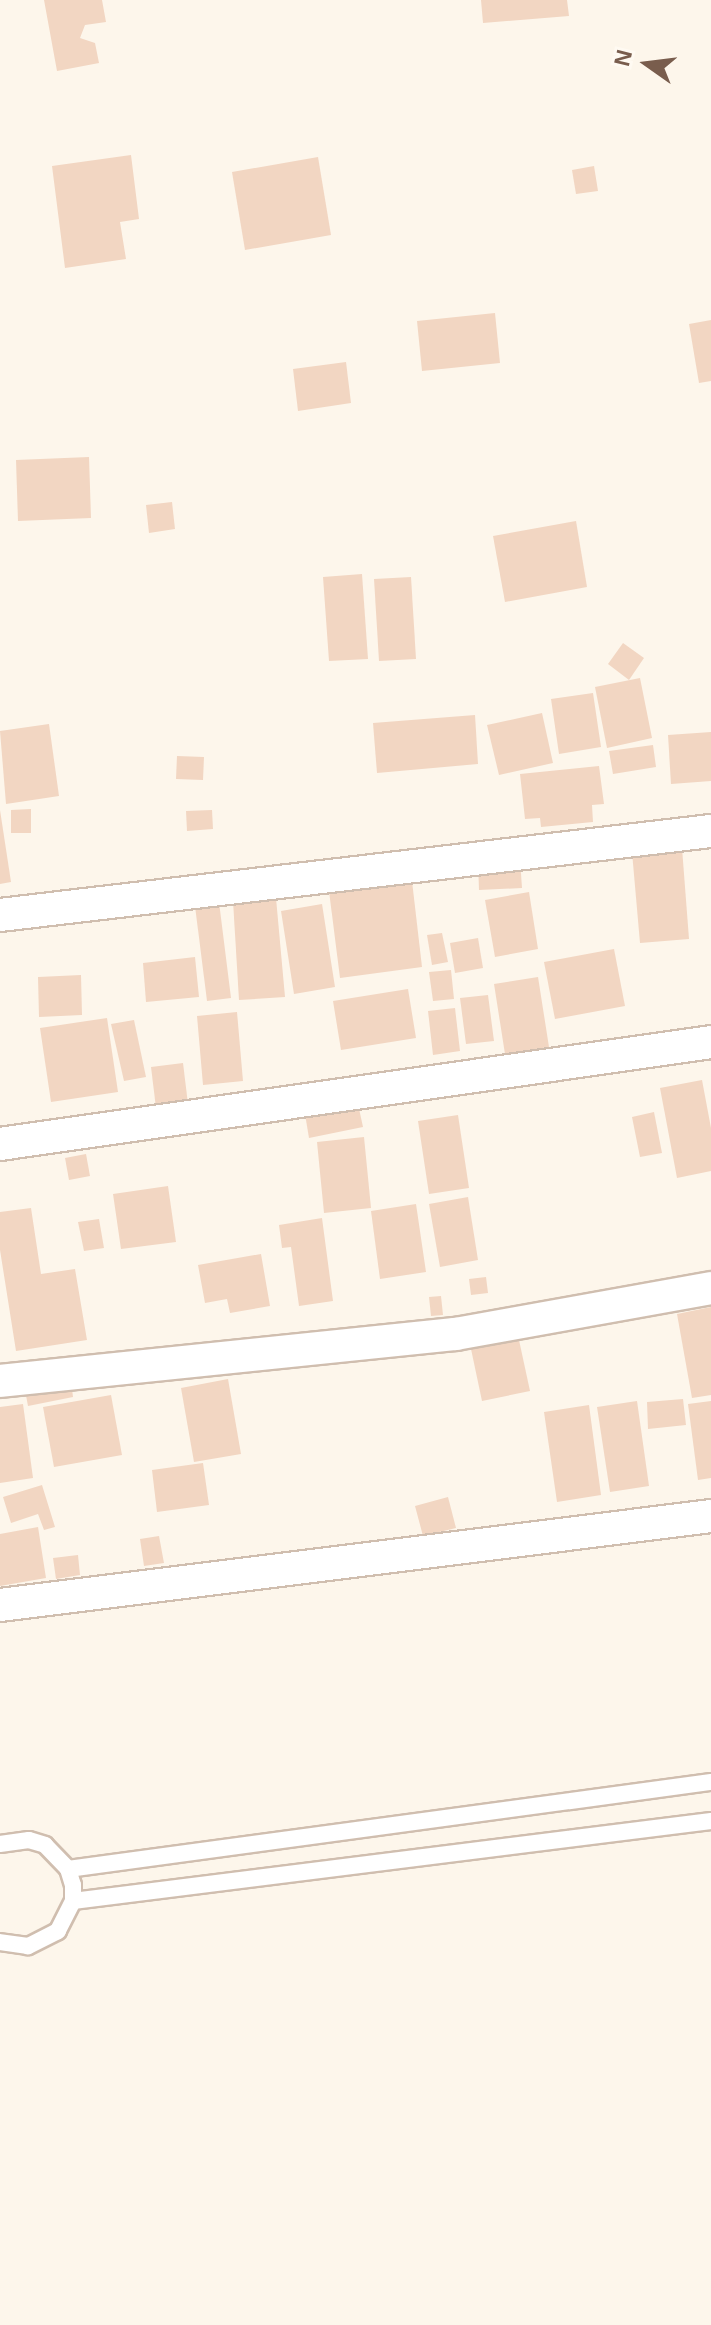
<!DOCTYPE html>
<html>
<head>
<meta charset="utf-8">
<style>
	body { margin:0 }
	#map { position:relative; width:711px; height:2325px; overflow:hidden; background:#fdf6eb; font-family:Helvetica,sans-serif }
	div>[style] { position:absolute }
	.building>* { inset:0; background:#f2d6c2 }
	.roads { filter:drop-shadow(2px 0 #d0beaf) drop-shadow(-2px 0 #d0beaf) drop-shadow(0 2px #d0beaf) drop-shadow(0 -2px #d0beaf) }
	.lane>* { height:16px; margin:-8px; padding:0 8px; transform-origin:8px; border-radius:8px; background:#fff }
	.street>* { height:32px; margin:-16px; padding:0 16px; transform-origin:16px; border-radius:16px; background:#fff }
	span { translate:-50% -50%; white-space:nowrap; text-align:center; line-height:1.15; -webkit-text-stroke:6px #fffaf2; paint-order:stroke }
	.north { position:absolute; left:607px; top:24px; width:80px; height:80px; -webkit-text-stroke:6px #fffaf2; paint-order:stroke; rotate:284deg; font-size:22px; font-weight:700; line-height:32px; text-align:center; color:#795d4d }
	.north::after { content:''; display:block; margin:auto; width:28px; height:36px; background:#795d4d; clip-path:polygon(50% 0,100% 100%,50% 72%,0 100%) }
</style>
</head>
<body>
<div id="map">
	<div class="building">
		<i style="clip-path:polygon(44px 0,102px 0,106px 22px,85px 25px,80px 38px,95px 43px,99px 63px,57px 71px)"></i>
		<i style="clip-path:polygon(481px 0,567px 0,569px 16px,483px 23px)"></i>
		<i style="clip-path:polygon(131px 155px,139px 219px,120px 222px,126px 259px,65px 268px,52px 166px)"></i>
		<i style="clip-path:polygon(318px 157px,331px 235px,245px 250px,232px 172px)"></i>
		<i style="clip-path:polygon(594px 166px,598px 191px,576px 194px,572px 170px)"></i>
		<i style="clip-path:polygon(495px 313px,500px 363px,422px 371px,417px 321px)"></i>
		<i style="clip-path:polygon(711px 320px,711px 381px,699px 383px,689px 324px)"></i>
		<i style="clip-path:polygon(346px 362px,351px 403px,298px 411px,293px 369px)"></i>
		<i style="clip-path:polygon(89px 457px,91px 518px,18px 521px,16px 460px)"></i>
		<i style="clip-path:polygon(172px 502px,175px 529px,149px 533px,146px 505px)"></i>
		<i style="clip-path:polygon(576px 521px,587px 587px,505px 602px,493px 536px)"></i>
		<i style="clip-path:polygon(362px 574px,368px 659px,329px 661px,323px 577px)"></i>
		<i style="clip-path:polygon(411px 577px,416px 659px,379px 661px,374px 579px)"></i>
		<i style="clip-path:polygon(623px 643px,644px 658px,629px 680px,608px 664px)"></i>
		<i style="clip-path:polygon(640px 678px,652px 738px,607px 748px,595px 687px)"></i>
		<i style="clip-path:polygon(593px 693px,601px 747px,559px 754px,551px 699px)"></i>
		<i style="clip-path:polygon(542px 713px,553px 763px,499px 775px,487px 725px)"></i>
		<i style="clip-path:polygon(475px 715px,478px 764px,377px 773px,373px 723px)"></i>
		<i style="clip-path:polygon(49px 724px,59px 796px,6px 804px,0 731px)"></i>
		<i style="clip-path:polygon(711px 732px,711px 781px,671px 784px,668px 735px)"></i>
		<i style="clip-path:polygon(653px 745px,656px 767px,613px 774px,609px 751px)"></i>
		<i style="clip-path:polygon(177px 756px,204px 757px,203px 780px,176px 779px)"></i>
		<i style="clip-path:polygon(599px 766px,604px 804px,592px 805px,593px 822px,541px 827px,540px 818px,525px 819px,520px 774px)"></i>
		<i style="clip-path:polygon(31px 809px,31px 833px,11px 833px,11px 810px)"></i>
		<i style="clip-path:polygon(0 810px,11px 882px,0 884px)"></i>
		<i style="clip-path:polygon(212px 810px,213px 829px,187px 831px,186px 811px)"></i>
		<i style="clip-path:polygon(682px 848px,689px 939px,640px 943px,632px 852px)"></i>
		<i style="clip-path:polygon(520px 859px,522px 888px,479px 890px,478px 861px)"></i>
		<i style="clip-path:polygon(412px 881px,422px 967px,340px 978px,329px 891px)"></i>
		<i style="clip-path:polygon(529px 892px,538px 949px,495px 957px,485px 900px)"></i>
		<i style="clip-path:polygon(276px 898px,285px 997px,239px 1000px,233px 901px)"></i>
		<i style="clip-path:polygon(219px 902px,231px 998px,207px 1001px,195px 906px)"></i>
		<i style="clip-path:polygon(322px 904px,335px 987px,294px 994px,281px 911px)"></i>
		<i style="clip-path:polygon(442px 933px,448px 962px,432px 965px,427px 935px)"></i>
		<i style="clip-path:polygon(478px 938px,483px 968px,455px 973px,450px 943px)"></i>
		<i style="clip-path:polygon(614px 949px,625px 1006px,555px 1019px,544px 962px)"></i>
		<i style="clip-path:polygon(195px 957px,199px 997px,146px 1002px,143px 963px)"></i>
		<i style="clip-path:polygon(451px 970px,454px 999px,433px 1001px,429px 972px)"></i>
		<i style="clip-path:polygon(81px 975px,82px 1015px,39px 1017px,38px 977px)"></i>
		<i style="clip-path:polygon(538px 977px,549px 1047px,505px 1054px,494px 984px)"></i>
		<i style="clip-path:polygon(408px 989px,416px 1038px,341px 1050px,333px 1001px)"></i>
		<i style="clip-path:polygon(488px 995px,494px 1041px,466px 1044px,460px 998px)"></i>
		<i style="clip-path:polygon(455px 1008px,460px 1051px,433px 1055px,428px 1011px)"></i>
		<i style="clip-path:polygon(237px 1012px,243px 1081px,203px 1085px,197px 1016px)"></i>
		<i style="clip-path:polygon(107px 1018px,118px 1092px,51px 1102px,40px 1028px)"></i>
		<i style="clip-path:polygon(134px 1020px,146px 1077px,124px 1081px,111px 1024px)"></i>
		<i style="clip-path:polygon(183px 1063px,188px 1104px,156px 1108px,151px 1067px)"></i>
		<i style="clip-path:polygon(702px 1080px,711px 1128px,711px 1171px,677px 1178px,660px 1088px)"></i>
		<i style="clip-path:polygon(358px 1104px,363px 1127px,309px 1138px,305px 1114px)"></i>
		<i style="clip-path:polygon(654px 1112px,662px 1153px,640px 1157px,632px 1117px)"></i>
		<i style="clip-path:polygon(458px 1115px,469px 1188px,429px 1194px,418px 1121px)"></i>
		<i style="clip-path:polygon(364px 1137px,371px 1208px,324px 1213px,317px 1142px)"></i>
		<i style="clip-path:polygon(86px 1154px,90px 1176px,69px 1180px,65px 1158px)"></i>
		<i style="clip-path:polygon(168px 1186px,176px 1242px,121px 1249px,113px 1194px)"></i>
		<i style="clip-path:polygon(468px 1197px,478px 1260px,440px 1267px,429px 1204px)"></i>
		<i style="clip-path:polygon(416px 1204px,426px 1272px,380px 1279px,371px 1211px)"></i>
		<i style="clip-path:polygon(31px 1208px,41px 1274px,75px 1269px,87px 1340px,16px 1351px,0 1250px,0 1212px)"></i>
		<i style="clip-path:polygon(322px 1218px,333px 1301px,299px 1306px,291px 1247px,282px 1248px,279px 1225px)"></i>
		<i style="clip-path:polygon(99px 1219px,104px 1248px,84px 1251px,78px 1222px)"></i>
		<i style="clip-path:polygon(261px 1254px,270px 1306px,230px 1313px,227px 1299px,205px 1303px,198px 1265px)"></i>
		<i style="clip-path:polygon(486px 1277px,488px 1293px,471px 1295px,469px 1279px)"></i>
		<i style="clip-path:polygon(441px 1296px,443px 1315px,431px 1316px,429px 1297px)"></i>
		<i style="clip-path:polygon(711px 1307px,711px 1395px,692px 1398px,677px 1314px)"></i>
		<i style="clip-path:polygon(519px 1340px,530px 1391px,482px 1401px,471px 1349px)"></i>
		<i style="clip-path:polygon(228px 1379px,241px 1454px,194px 1462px,181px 1388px)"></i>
		<i style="clip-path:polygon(71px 1381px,73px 1397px,28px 1406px,25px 1390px)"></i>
		<i style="clip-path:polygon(111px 1395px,122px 1455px,54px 1467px,43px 1407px)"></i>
		<i style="clip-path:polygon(683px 1399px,686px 1425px,648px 1429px,647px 1402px)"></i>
		<i style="clip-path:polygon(637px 1401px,649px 1486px,610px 1492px,597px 1407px)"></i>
		<i style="clip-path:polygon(711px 1401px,711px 1478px,698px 1480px,688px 1404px)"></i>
		<i style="clip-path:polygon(23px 1404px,33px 1478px,0 1483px,0 1407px)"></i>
		<i style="clip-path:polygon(589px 1405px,601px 1495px,557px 1502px,544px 1412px)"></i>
		<i style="clip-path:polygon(203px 1463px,209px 1505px,157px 1512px,152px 1470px)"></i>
		<i style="clip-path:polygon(42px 1485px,55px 1527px,44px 1530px,38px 1514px,11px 1523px,3px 1497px)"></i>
		<i style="clip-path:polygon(448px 1497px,456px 1528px,423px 1536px,415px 1506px)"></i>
		<i style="clip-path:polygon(38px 1527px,46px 1578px,0 1586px,0 1534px)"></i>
		<i style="clip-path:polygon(159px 1536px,164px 1563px,144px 1566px,140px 1539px)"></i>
		<i style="clip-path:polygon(78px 1555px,80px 1575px,56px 1579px,53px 1558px)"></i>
	</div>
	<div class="roads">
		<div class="lane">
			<i style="left:0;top:1844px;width:29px;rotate:-8deg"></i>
			<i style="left:29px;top:1840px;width:17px;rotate:17deg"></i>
			<i style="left:45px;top:1845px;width:33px;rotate:46deg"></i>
			<i style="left:68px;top:1869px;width:17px;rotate:73deg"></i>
			<i style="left:73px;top:1885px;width:16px;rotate:90deg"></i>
			<i style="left:73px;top:1901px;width:34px;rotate:117deg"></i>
			<i style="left:58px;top:1931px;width:34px;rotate:153deg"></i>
			<i style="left:28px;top:1946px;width:28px;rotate:-172deg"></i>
			<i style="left:68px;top:1869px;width:649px;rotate:-7.71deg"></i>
			<i style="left:73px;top:1901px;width:643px;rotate:-7.15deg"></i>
		</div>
		<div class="street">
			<i style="left:0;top:915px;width:716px;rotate:-6.74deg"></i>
			<i style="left:0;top:1144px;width:718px;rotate:-8.16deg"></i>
			<i style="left:0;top:1381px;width:458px;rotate:-5.9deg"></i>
			<i style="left:456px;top:1334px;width:259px;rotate:-10.2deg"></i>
			<i style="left:0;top:1605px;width:717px;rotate:-7.13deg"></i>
		</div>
	</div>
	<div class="north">N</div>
</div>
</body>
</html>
